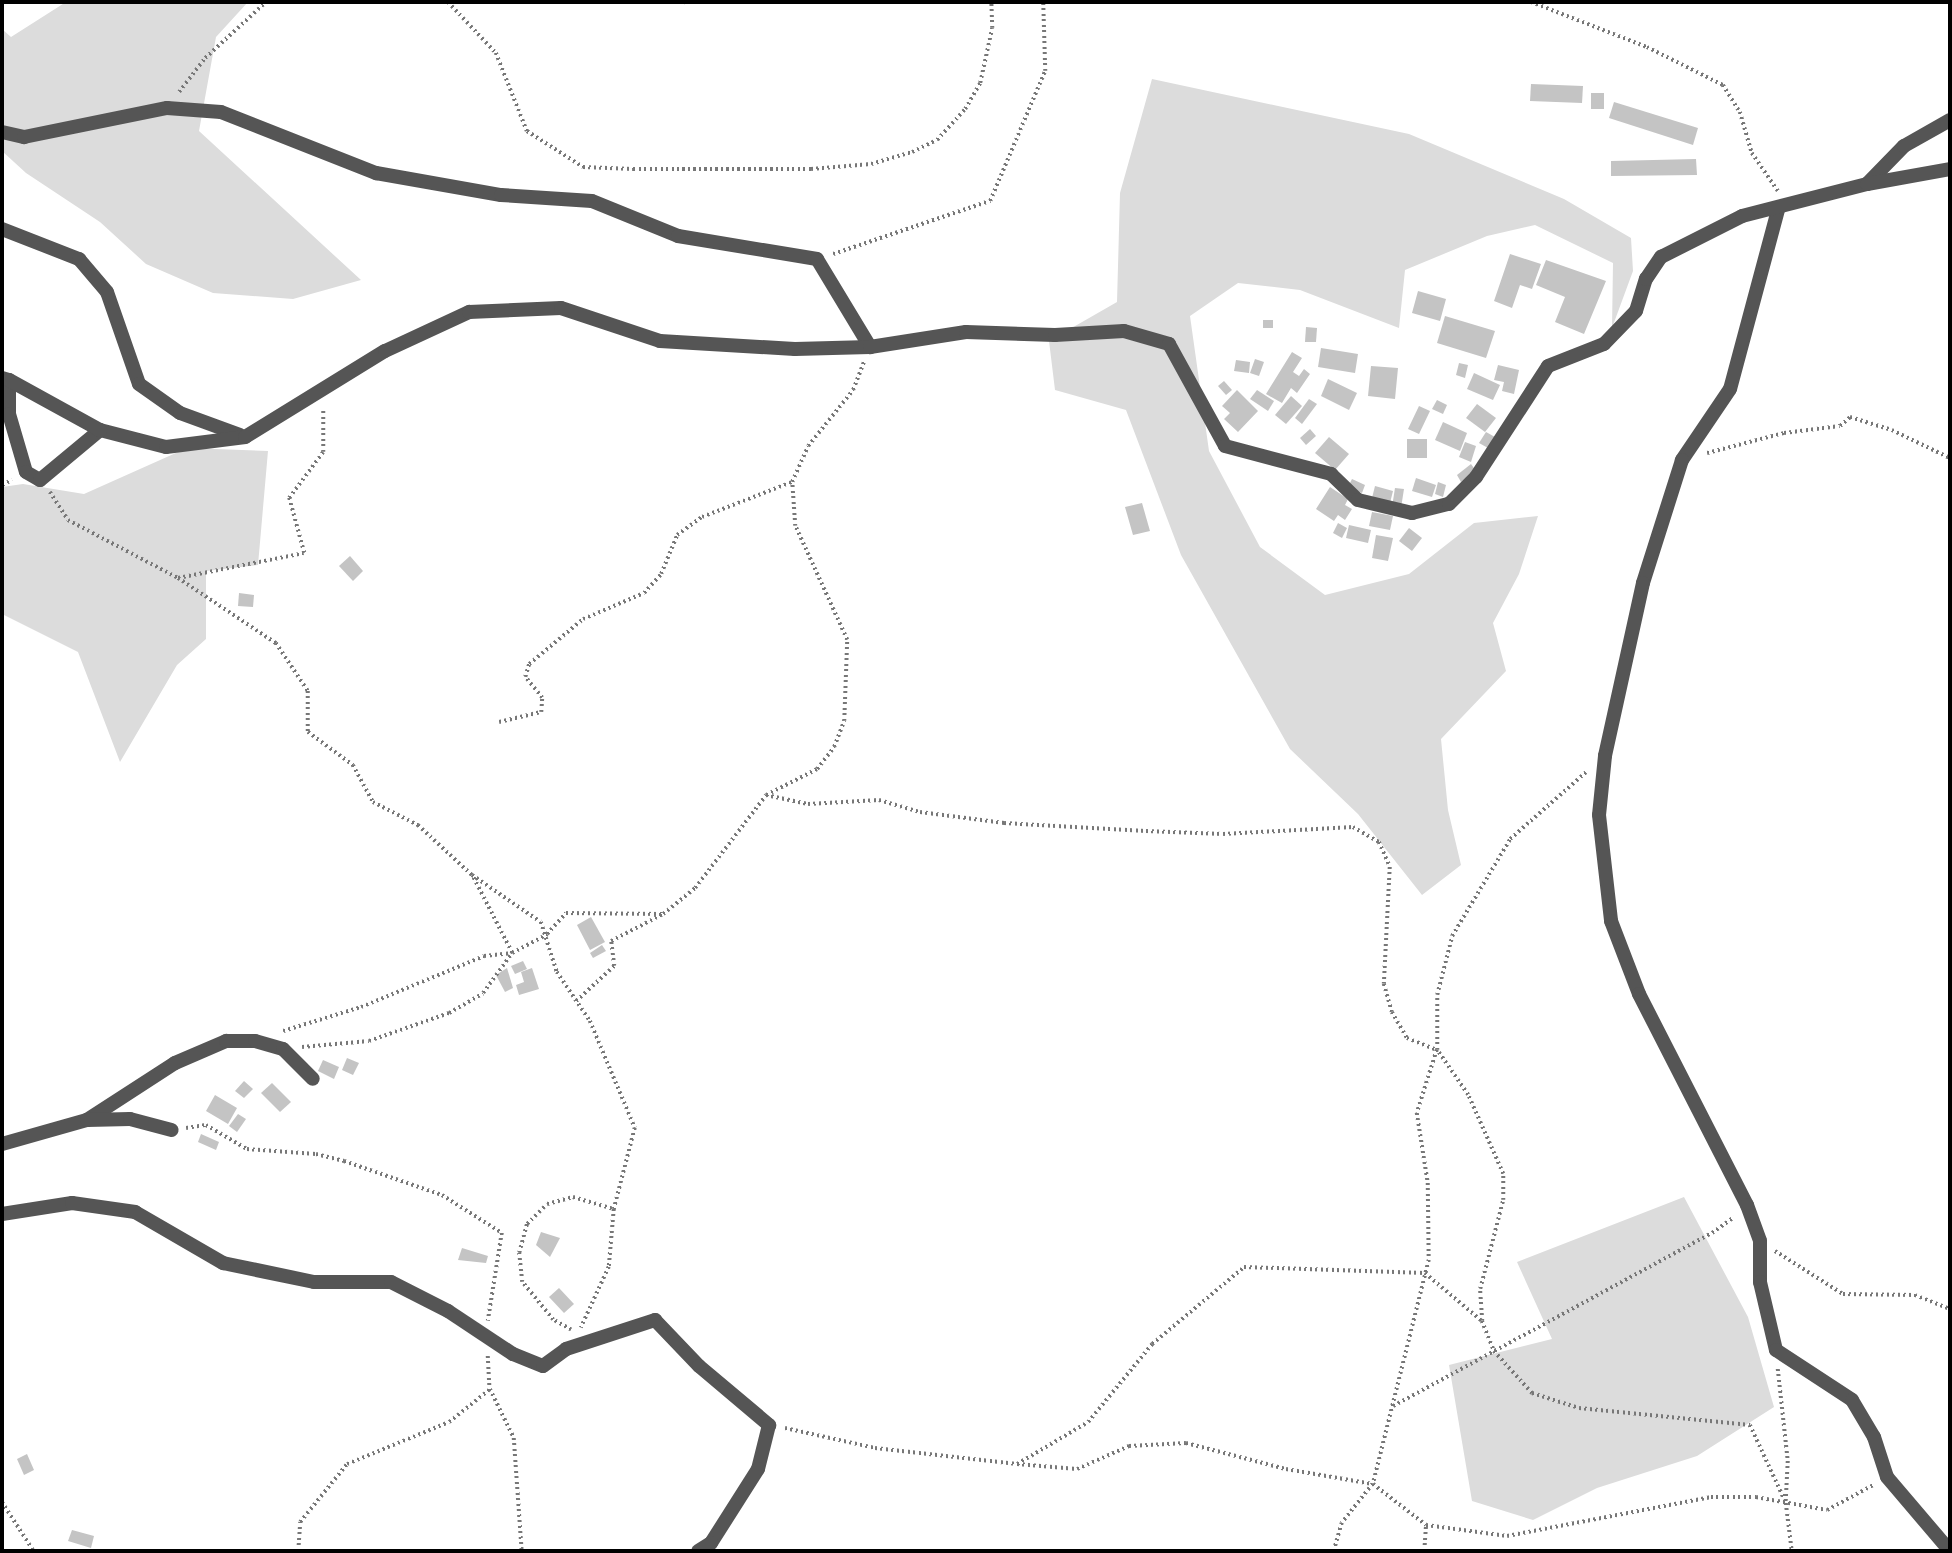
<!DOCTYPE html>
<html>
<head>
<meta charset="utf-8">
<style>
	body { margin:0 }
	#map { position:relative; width:1952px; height:1553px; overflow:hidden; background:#fff; font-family:"Exo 2",sans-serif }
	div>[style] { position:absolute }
	.green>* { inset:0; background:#dcdcdc }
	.building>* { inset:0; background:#c4c4c4 }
	.path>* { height:3.5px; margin-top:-1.75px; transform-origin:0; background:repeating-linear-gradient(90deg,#777 0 2px,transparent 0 5.5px) }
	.minor>* { height:14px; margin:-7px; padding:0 7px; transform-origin:7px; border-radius:7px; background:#555 }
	span { translate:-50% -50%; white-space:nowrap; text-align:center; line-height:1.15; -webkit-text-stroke:6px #fff; paint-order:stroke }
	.frame { position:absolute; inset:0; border:4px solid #000; pointer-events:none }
</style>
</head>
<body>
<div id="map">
	<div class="green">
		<i style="clip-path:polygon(66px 2px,248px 2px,216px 37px,199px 131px,361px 280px,293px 299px,213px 293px,146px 264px,100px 222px,26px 173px,2px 151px,2px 29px,11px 37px)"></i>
		<i style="clip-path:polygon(1152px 79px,1409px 134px,1564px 199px,1631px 238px,1633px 271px,1612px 328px,1613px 263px,1535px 225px,1487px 236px,1405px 270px,1399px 328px,1300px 290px,1238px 283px,1190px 316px,1209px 451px,1260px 547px,1325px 595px,1409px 574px,1474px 523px,1538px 516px,1519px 574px,1493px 623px,1506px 671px,1441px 739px,1448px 810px,1461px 865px,1422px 895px,1358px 814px,1290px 749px,1181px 555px,1126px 410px,1055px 390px,1049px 341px,1117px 302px,1120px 193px)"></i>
		<i style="clip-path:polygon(187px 448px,268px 451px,258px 565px,206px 571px,206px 639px,177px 665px,120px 762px,78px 652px,2px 614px,2px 487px,23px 484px,84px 494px)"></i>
		<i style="clip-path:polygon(1684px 1197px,1748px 1317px,1774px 1407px,1697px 1456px,1597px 1488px,1533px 1520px,1472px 1501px,1449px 1365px,1552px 1339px,1517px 1262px)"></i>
	</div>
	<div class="building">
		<i style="clip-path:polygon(1531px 84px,1583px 86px,1582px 103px,1530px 101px)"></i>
		<i style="clip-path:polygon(1591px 93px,1604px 93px,1604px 109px,1591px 109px)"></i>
		<i style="clip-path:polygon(1614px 102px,1698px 128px,1693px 145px,1609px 118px)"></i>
		<i style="clip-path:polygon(1696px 159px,1697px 175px,1611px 176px,1611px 161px)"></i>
		<i style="clip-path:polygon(1510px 254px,1541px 264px,1532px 289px,1520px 285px,1512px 308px,1494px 301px)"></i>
		<i style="clip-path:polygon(1546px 260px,1606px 281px,1584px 334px,1555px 322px,1565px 297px,1536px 285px)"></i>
		<i style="clip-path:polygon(1418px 291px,1446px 299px,1440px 321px,1412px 313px)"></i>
		<i style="clip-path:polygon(1445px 316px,1495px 331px,1486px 358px,1437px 343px)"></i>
		<i style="clip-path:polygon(1263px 320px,1273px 320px,1273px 328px,1263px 328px)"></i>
		<i style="clip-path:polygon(1306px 327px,1317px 328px,1316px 342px,1305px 342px)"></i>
		<i style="clip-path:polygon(1321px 348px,1358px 354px,1355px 373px,1318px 367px)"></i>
		<i style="clip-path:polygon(1292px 352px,1302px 358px,1293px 372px,1299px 376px,1304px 369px,1310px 374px,1297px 393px,1291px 388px,1282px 403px,1266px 394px)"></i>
		<i style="clip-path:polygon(1255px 359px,1264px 362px,1259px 376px,1250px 373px)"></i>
		<i style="clip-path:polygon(1236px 360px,1250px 362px,1249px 373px,1234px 371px)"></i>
		<i style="clip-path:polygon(1459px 363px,1468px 365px,1465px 378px,1456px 375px)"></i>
		<i style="clip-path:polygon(1498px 365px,1519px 370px,1514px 394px,1502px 391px,1504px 382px,1494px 380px)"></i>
		<i style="clip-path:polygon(1371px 366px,1398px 368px,1395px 399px,1368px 396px)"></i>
		<i style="clip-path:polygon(1474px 373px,1500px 385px,1493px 400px,1467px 389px)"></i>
		<i style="clip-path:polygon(1328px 379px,1357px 393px,1349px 410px,1321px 396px)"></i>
		<i style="clip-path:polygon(1224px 381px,1232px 390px,1226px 395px,1218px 386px)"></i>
		<i style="clip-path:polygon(1237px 390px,1258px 411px,1238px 432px,1224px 419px,1230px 413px,1222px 406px)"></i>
		<i style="clip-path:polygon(1257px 390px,1274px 401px,1268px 411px,1250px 399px)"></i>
		<i style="clip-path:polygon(1291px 396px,1302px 406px,1286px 424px,1275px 415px)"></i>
		<i style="clip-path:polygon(1309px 399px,1317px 404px,1302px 424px,1295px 418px)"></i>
		<i style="clip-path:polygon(1437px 400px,1447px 405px,1443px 414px,1432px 409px)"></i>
		<i style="clip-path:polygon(1477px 404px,1496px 418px,1485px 432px,1466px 418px)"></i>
		<i style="clip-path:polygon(1419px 406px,1430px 411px,1419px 434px,1408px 429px)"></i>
		<i style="clip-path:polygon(1443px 422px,1467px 433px,1460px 451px,1435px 440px)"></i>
		<i style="clip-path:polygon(1310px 429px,1316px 436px,1306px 445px,1300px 438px)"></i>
		<i style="clip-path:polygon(1486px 432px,1495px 437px,1488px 448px,1479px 443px)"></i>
		<i style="clip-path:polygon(1329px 437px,1349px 454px,1335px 470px,1315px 453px)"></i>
		<i style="clip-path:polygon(1407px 439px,1427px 439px,1427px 458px,1407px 458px)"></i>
		<i style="clip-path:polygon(1465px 442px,1476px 446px,1471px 462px,1459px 457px)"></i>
		<i style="clip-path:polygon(1471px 464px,1476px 471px,1461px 482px,1457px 475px)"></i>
		<i style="clip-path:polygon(1416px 478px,1436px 485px,1432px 497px,1412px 491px)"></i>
		<i style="clip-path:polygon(1352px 479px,1365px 485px,1362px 493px,1348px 487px)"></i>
		<i style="clip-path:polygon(1438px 482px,1446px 485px,1443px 497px,1435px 494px)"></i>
		<i style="clip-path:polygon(1375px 486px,1393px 491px,1389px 507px,1371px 502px)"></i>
		<i style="clip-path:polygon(1330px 487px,1348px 499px,1345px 505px,1352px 509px,1345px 520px,1338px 515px,1334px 521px,1316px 509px)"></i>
		<i style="clip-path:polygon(1395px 488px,1404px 489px,1401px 508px,1392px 507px)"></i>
		<i style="clip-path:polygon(1142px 503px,1150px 531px,1133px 535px,1125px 507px)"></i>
		<i style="clip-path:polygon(1372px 512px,1393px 516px,1390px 530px,1369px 526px)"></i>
		<i style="clip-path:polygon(1338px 523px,1347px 528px,1342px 538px,1333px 533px)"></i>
		<i style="clip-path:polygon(1349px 525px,1371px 530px,1368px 543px,1346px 538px)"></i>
		<i style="clip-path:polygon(1409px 528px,1422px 538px,1412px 551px,1399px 541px)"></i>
		<i style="clip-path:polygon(1376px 535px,1393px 538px,1388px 561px,1372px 558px)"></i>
		<i style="clip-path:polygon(350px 556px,363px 571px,353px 581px,339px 566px)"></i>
		<i style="clip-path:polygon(239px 593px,254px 595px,253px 607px,238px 606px)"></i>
		<i style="clip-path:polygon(591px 917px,605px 942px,590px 950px,577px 925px)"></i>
		<i style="clip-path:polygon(602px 945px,606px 951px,593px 958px,590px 953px)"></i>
		<i style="clip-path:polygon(523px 961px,527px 969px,515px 974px,511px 966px)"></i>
		<i style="clip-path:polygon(507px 968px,513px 988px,505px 992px,496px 975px)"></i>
		<i style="clip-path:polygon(532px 968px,539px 989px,519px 995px,516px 985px,524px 982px,521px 972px)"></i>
		<i style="clip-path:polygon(347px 1058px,359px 1063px,353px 1075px,342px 1070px)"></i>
		<i style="clip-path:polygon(323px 1060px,339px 1067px,334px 1079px,318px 1071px)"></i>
		<i style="clip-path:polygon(244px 1081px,253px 1089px,244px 1098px,235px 1091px)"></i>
		<i style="clip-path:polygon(272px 1083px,291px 1102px,280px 1112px,261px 1093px)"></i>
		<i style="clip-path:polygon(215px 1095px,237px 1108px,228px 1124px,206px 1111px)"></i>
		<i style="clip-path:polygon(238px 1114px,246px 1119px,237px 1132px,229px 1126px)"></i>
		<i style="clip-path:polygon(201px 1134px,219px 1142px,216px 1150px,198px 1142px)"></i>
		<i style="clip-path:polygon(541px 1232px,560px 1238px,550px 1257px,536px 1245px)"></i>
		<i style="clip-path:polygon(462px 1248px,488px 1256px,486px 1263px,458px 1260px)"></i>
		<i style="clip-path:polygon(559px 1288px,574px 1304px,564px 1313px,549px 1297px)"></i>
		<i style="clip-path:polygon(27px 1454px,34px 1470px,24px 1475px,17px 1459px)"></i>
		<i style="clip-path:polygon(72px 1530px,94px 1536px,91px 1548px,68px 1541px)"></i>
	</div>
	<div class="path">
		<i style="left:448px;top:2px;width:70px;rotate:46.7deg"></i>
		<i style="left:496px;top:53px;width:84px;rotate:68.3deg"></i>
		<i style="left:527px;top:131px;width:67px;rotate:32.7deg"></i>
		<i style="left:583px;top:167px;width:50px;rotate:2.3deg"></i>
		<i style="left:633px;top:169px;width:178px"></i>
		<i style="left:811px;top:169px;width:60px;rotate:-4.8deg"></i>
		<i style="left:871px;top:164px;width:43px;rotate:-16.3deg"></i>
		<i style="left:912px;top:152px;width:28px;rotate:-26deg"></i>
		<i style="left:937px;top:140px;width:42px;rotate:-47.9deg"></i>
		<i style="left:965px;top:109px;width:30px;rotate:-60deg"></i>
		<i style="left:980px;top:83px;width:56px;rotate:-77.7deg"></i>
		<i style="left:992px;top:28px;width:26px;rotate:-92deg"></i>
		<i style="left:686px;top:2px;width:2px;rotate:63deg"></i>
		<i style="left:1531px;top:2px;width:124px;rotate:21.2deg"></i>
		<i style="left:1647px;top:47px;width:85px;rotate:26.6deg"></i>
		<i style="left:1723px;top:85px;width:32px;rotate:58deg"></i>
		<i style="left:1740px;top:112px;width:43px;rotate:73.7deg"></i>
		<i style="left:1752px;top:153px;width:46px;rotate:55.6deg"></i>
		<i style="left:179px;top:92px;width:43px;rotate:-52.6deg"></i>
		<i style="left:205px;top:58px;width:83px;rotate:-42.6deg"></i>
		<i style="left:833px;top:254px;width:166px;rotate:-18.7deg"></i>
		<i style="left:990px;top:201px;width:141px;rotate:-67.1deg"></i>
		<i style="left:1045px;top:71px;width:69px;rotate:-91.7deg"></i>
		<i style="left:1707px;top:453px;width:80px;rotate:-14.6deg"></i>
		<i style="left:1784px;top:433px;width:56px;rotate:-7.1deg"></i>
		<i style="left:1840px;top:426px;width:13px;rotate:-42deg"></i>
		<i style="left:1850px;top:417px;width:44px;rotate:17.2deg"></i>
		<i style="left:1892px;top:430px;width:64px;rotate:25.8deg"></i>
		<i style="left:2px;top:485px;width:11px;rotate:-27deg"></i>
		<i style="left:50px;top:492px;width:33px;rotate:57deg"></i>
		<i style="left:68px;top:520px;width:124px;rotate:27.8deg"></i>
		<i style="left:178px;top:578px;width:118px;rotate:33.6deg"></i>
		<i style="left:276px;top:643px;width:58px;rotate:56.3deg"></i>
		<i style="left:308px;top:691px;width:41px;rotate:90deg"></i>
		<i style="left:308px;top:732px;width:56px;rotate:36.3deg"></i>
		<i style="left:353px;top:765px;width:42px;rotate:61.6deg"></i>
		<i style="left:373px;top:802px;width:51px;rotate:27.1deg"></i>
		<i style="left:418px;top:825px;width:74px;rotate:42.8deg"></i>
		<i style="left:472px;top:875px;width:83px;rotate:34.3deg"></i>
		<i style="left:541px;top:922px;width:52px;rotate:72.3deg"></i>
		<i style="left:557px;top:972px;width:59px;rotate:56deg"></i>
		<i style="left:590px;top:1021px;width:116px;rotate:67.2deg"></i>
		<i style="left:635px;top:1128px;width:84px;rotate:104.5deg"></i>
		<i style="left:614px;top:1209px;width:58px;rotate:94.9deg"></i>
		<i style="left:609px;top:1267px;width:67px;rotate:114.7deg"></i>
		<i style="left:178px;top:578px;width:128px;rotate:-11.2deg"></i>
		<i style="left:304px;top:553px;width:57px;rotate:-105.3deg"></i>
		<i style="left:289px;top:498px;width:57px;rotate:-53.5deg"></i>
		<i style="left:323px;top:452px;width:43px;rotate:-90deg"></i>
		<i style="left:499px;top:722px;width:43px;rotate:-13.4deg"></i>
		<i style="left:541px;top:712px;width:14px;rotate:-86deg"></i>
		<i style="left:542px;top:698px;width:27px;rotate:-129deg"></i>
		<i style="left:525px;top:677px;width:14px;rotate:-73deg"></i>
		<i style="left:529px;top:664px;width:70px;rotate:-39.8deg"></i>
		<i style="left:583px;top:619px;width:66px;rotate:-23.1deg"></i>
		<i style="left:644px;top:593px;width:25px;rotate:-48deg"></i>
		<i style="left:661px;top:574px;width:42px;rotate:-67.7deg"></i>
		<i style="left:677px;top:535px;width:31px;rotate:-36deg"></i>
		<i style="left:702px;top:517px;width:97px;rotate:-21.3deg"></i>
		<i style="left:766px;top:795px;width:43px;rotate:12.1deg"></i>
		<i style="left:808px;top:804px;width:71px;rotate:-3.2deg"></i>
		<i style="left:879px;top:800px;width:43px;rotate:16.3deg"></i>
		<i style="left:920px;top:812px;width:85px;rotate:7.5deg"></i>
		<i style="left:1004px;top:823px;width:142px;rotate:3.2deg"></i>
		<i style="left:1146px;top:831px;width:77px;rotate:2.2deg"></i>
		<i style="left:1223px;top:834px;width:130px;rotate:-3.1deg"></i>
		<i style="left:1353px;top:827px;width:30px;rotate:30deg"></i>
		<i style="left:1379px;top:842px;width:27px;rotate:66deg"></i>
		<i style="left:1390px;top:867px;width:117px;rotate:92.9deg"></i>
		<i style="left:1384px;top:984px;width:29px;rotate:74deg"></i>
		<i style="left:1392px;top:1012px;width:30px;rotate:60deg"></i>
		<i style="left:1407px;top:1038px;width:32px;rotate:22deg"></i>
		<i style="left:1437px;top:1050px;width:66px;rotate:107.6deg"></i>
		<i style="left:1417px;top:1113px;width:71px;rotate:81.1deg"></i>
		<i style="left:1428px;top:1183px;width:77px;rotate:89.3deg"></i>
		<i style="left:1429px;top:1260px;width:231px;rotate:104deg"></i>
		<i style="left:1373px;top:1484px;width:50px;rotate:128.5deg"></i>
		<i style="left:1342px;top:1523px;width:29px;rotate:106deg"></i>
		<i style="left:576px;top:1001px;width:52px;rotate:-42.6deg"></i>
		<i style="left:614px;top:966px;width:25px;rotate:-97deg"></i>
		<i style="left:611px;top:941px;width:59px;rotate:-27.4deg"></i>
		<i style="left:663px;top:914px;width:41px;rotate:-39.1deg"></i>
		<i style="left:695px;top:888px;width:117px;rotate:-52.6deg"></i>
		<i style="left:766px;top:795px;width:57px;rotate:-27deg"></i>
		<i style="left:817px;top:769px;width:28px;rotate:-52deg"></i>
		<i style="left:834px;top:747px;width:28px;rotate:-69deg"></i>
		<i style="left:844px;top:721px;width:81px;rotate:-87.9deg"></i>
		<i style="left:847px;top:640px;width:125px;rotate:-114.5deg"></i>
		<i style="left:795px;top:526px;width:44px;rotate:-93.9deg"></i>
		<i style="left:792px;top:482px;width:39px;rotate:-66deg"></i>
		<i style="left:808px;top:446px;width:72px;rotate:-51.2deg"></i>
		<i style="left:853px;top:390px;width:30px;rotate:-69deg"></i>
		<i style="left:283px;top:1031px;width:82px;rotate:-17.1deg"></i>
		<i style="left:361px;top:1007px;width:133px;rotate:-22.5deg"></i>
		<i style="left:484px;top:956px;width:28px;rotate:-6deg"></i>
		<i style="left:512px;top:953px;width:85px;rotate:-117.2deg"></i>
		<i style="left:302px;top:1047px;width:67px;rotate:-5.1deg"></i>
		<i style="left:369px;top:1041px;width:85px;rotate:-19.3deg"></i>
		<i style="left:449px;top:1013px;width:39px;rotate:-30deg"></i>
		<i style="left:483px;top:993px;width:49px;rotate:-54.1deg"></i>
		<i style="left:512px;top:953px;width:40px;rotate:-28deg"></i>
		<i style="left:547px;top:934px;width:28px;rotate:-48deg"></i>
		<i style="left:566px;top:913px;width:96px;rotate:0.6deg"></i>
		<i style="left:186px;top:1128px;width:20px;rotate:-9deg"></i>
		<i style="left:206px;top:1125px;width:48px;rotate:30.3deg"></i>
		<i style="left:247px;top:1149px;width:69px;rotate:4.1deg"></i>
		<i style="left:316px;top:1154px;width:29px;rotate:14deg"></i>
		<i style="left:344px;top:1161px;width:104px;rotate:19.1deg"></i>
		<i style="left:442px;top:1195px;width:71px;rotate:32.3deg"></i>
		<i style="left:502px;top:1233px;width:89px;rotate:99deg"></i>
		<i style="left:1775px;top:1251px;width:80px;rotate:32.3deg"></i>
		<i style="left:1843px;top:1294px;width:72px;rotate:0.8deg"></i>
		<i style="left:1915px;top:1295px;width:38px;rotate:22deg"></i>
		<i style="left:1482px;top:1321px;width:32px;rotate:-94deg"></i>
		<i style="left:1480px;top:1289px;width:92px;rotate:-75.5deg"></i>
		<i style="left:1503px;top:1200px;width:26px;rotate:-90deg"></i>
		<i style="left:1503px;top:1174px;width:86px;rotate:-113.9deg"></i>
		<i style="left:1468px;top:1095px;width:55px;rotate:-124.6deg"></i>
		<i style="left:1437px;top:1050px;width:55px;rotate:-90deg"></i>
		<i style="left:1437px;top:995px;width:61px;rotate:-75.7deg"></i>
		<i style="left:1452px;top:936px;width:113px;rotate:-59.1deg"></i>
		<i style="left:1510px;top:839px;width:101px;rotate:-41.4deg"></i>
		<i style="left:571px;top:1330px;width:21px;rotate:-151deg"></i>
		<i style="left:553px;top:1320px;width:49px;rotate:-129.2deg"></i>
		<i style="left:522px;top:1282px;width:29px;rotate:-96deg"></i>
		<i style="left:519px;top:1253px;width:30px;rotate:-75deg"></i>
		<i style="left:527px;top:1224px;width:28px;rotate:-45deg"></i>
		<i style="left:547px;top:1204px;width:27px;rotate:-15deg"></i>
		<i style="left:573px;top:1197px;width:43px;rotate:16.3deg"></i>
		<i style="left:488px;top:1356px;width:33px;rotate:87deg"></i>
		<i style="left:490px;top:1389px;width:55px;rotate:63.9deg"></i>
		<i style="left:514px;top:1438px;width:113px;rotate:86deg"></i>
		<i style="left:1778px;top:1369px;width:93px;rotate:83.8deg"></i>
		<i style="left:1788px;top:1461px;width:40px;rotate:92.9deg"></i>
		<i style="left:1393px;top:1406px;width:363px;rotate:-28.5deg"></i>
		<i style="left:1712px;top:1233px;width:27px;rotate:-36deg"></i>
		<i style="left:785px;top:1428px;width:92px;rotate:12.5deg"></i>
		<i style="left:875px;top:1448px;width:143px;rotate:6.4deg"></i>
		<i style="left:1017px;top:1464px;width:82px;rotate:-30.6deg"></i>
		<i style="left:1088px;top:1422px;width:101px;rotate:-50.6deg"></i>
		<i style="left:1152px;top:1344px;width:120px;rotate:-39.9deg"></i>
		<i style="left:1244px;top:1267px;width:181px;rotate:1.9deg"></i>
		<i style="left:1425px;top:1273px;width:75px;rotate:40.1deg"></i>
		<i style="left:1482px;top:1321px;width:32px;rotate:68deg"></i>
		<i style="left:1494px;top:1351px;width:57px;rotate:47.9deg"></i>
		<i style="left:1532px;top:1393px;width:49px;rotate:17.7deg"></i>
		<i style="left:1579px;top:1408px;width:172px;rotate:5.7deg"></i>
		<i style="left:1750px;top:1425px;width:86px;rotate:65.2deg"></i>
		<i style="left:1786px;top:1503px;width:48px;rotate:82.9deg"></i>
		<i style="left:1017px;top:1464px;width:60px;rotate:4.8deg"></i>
		<i style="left:1077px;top:1469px;width:57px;rotate:-23.9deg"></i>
		<i style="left:1129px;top:1446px;width:57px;rotate:-3deg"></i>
		<i style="left:1186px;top:1443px;width:103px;rotate:14.6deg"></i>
		<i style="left:1286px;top:1469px;width:88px;rotate:9.8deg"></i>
		<i style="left:1373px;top:1484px;width:67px;rotate:37.7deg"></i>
		<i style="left:1426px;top:1525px;width:82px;rotate:7.7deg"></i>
		<i style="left:1507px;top:1536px;width:208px;rotate:-10.8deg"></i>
		<i style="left:1711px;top:1497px;width:45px"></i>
		<i style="left:1756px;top:1497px;width:72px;rotate:10.4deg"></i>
		<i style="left:1827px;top:1510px;width:52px;rotate:-28.5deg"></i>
		<i style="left:2px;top:1502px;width:57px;rotate:57.1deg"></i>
		<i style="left:298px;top:1551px;width:29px;rotate:-86deg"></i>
		<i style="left:300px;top:1522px;width:75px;rotate:-51deg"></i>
		<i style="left:347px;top:1464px;width:110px;rotate:-22.4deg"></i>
		<i style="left:449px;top:1422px;width:53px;rotate:-38.8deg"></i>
		<i style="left:1424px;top:1551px;width:26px;rotate:-86deg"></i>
	</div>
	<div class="minor">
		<i style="left:2px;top:132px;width:23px;rotate:13deg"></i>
		<i style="left:24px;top:137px;width:146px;rotate:-11.5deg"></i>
		<i style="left:167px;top:108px;width:54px;rotate:4.2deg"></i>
		<i style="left:221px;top:112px;width:167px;rotate:21.5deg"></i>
		<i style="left:376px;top:173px;width:127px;rotate:10deg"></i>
		<i style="left:501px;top:195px;width:91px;rotate:3.8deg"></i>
		<i style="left:592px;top:201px;width:93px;rotate:22.1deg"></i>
		<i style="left:678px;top:236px;width:141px;rotate:9.4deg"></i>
		<i style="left:817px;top:259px;width:103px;rotate:58.9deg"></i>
		<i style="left:1867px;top:184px;width:53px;rotate:-45.8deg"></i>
		<i style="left:1904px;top:146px;width:53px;rotate:-29.5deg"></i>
		<i style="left:1778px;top:210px;width:185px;rotate:105deg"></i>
		<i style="left:1730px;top:389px;width:86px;rotate:124.1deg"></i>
		<i style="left:1682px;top:460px;width:129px;rotate:107.6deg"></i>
		<i style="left:1643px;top:583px;width:177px;rotate:102.4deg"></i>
		<i style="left:1605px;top:756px;width:59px;rotate:95.8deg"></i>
		<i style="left:1599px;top:815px;width:107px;rotate:83.5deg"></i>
		<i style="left:1611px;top:921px;width:78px;rotate:69deg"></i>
		<i style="left:1639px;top:994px;width:237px;rotate:62.9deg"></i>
		<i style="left:1747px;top:1205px;width:38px;rotate:70deg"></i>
		<i style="left:1760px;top:1241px;width:41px;rotate:90deg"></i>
		<i style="left:1760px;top:1282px;width:70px;rotate:76.8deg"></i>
		<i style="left:1776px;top:1350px;width:91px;rotate:33.3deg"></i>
		<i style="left:1852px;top:1400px;width:43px;rotate:59.3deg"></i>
		<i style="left:1874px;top:1437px;width:42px;rotate:72deg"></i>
		<i style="left:1887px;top:1477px;width:97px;rotate:49.6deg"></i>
		<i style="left:2px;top:229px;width:83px;rotate:21.3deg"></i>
		<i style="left:79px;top:259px;width:43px;rotate:49.7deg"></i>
		<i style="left:107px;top:292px;width:97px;rotate:70.8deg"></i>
		<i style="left:139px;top:384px;width:50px;rotate:35.3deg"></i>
		<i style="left:180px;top:413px;width:64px;rotate:20.1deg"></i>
		<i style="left:2px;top:378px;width:7px;rotate:16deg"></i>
		<i style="left:9px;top:380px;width:34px;rotate:90deg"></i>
		<i style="left:9px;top:414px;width:60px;rotate:73.7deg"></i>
		<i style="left:26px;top:472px;width:16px;rotate:30deg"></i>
		<i style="left:40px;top:480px;width:78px;rotate:-39.8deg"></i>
		<i style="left:100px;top:430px;width:68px;rotate:14.4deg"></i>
		<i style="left:166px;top:447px;width:80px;rotate:-7.2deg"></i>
		<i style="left:245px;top:437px;width:164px;rotate:-31.6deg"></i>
		<i style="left:385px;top:351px;width:93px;rotate:-24.9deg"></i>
		<i style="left:469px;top:312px;width:92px;rotate:-2.5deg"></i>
		<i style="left:561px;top:308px;width:104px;rotate:18.4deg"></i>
		<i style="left:660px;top:341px;width:135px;rotate:3.4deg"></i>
		<i style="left:795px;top:349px;width:75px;rotate:-1.5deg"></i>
		<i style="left:870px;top:347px;width:97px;rotate:-8.9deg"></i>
		<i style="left:966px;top:332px;width:89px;rotate:1.9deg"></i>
		<i style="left:1055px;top:335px;width:69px;rotate:-3.3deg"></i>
		<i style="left:1124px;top:331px;width:47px;rotate:16.1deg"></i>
		<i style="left:1169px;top:344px;width:116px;rotate:61.2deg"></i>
		<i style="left:1225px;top:446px;width:110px;rotate:14.8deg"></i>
		<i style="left:1331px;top:474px;width:37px;rotate:44deg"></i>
		<i style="left:1358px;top:500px;width:56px;rotate:13.5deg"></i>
		<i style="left:1412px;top:513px;width:38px;rotate:-14deg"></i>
		<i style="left:1449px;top:504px;width:38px;rotate:-45deg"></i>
		<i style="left:1476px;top:477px;width:132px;rotate:-57deg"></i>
		<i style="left:1548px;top:366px;width:60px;rotate:-21.4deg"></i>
		<i style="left:1604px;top:344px;width:46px;rotate:-45.9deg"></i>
		<i style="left:1636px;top:311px;width:34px;rotate:-73deg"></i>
		<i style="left:1646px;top:279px;width:27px;rotate:-56deg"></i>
		<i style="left:1661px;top:257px;width:91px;rotate:-26.8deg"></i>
		<i style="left:1742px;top:216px;width:129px;rotate:-14.4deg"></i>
		<i style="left:1867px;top:184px;width:84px;rotate:-10.2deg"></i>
		<i style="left:9px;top:380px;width:104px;rotate:28.8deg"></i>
		<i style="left:87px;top:1120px;width:105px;rotate:-32.9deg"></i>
		<i style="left:175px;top:1063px;width:56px;rotate:-23.3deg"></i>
		<i style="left:226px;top:1041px;width:29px"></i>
		<i style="left:255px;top:1041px;width:29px;rotate:16deg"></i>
		<i style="left:283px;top:1049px;width:42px;rotate:45deg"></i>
		<i style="left:2px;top:1144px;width:88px;rotate:-15.8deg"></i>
		<i style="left:87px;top:1120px;width:43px;rotate:-1.3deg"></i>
		<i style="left:130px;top:1119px;width:43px;rotate:14.7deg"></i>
		<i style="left:2px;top:1214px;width:71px;rotate:-8.9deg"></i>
		<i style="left:72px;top:1203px;width:64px;rotate:8.1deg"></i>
		<i style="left:135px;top:1212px;width:102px;rotate:30.1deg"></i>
		<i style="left:223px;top:1263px;width:93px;rotate:11.8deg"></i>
		<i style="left:314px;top:1282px;width:77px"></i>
		<i style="left:391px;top:1282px;width:64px;rotate:27deg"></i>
		<i style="left:448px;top:1311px;width:78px;rotate:33.5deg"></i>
		<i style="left:513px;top:1354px;width:32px;rotate:22deg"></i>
		<i style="left:543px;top:1366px;width:29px;rotate:-36deg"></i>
		<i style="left:566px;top:1349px;width:94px;rotate:-18deg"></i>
		<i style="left:655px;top:1320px;width:64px;rotate:46.3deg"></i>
		<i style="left:699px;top:1366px;width:92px;rotate:40.1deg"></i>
		<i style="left:769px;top:1425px;width:45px;rotate:104deg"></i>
		<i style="left:758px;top:1469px;width:88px;rotate:122.4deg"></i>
		<i style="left:711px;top:1543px;width:15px;rotate:148deg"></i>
	</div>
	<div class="frame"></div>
</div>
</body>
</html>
